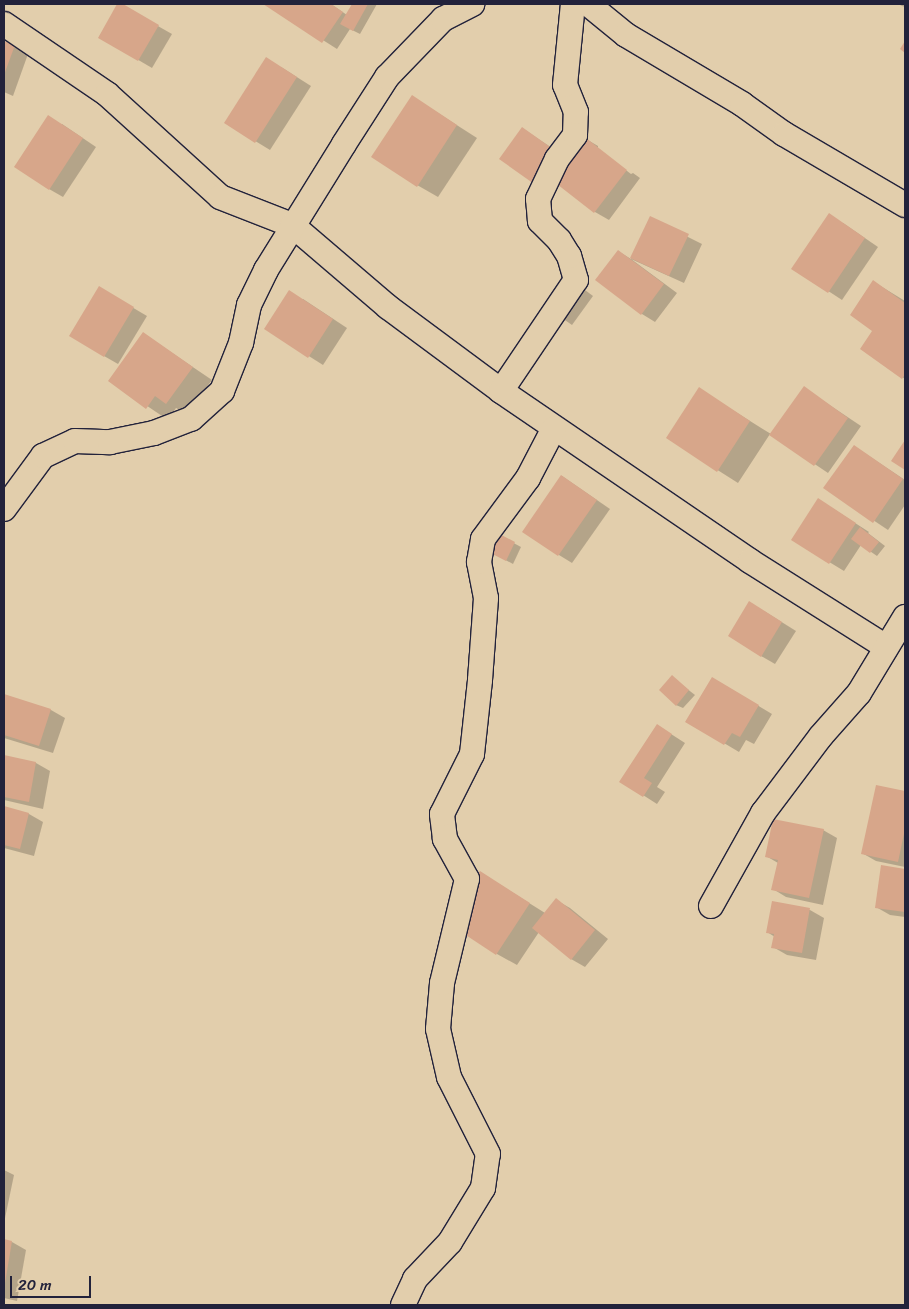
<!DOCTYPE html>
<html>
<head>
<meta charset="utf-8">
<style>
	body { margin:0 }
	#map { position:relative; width:909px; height:1309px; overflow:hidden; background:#e2ceac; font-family:Sriracha,sans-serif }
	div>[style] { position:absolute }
	.shadow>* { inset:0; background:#0003 }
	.building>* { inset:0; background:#d7a68a }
	.roads { filter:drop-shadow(1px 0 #22223b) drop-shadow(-1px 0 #22223b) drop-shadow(0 1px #22223b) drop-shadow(0 -1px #22223b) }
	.minor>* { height:24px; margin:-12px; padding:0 12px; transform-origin:12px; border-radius:12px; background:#e2ceac }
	span { translate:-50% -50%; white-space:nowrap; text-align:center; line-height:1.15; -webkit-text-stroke:4.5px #e2ceac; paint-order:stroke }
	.frame { position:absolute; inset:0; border:5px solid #22223b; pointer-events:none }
	.scale { position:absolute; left:10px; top:1276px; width:81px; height:22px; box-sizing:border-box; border:2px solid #22223b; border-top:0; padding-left:6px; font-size:15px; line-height:18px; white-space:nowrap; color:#22223b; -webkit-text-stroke:4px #e2ceac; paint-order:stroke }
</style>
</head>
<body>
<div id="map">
	<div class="shadow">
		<i style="clip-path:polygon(119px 4px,172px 34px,152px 68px,99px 37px)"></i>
		<i style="clip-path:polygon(266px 4px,331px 4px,347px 15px,353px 4px,377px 4px,360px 34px,350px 29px,337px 49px)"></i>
		<i style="clip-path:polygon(898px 4px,905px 4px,905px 7px,902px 6px)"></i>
		<i style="clip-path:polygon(4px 42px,28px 54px,13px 96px,4px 92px)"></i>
		<i style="clip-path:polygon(281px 67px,311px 86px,270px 150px,226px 123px)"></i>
		<i style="clip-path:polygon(413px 97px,477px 138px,438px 197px,417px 185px)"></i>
		<i style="clip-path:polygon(62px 124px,96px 147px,63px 197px,49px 189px)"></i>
		<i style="clip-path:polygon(522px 128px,570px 160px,586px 139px,598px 146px,598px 149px,631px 174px,633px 173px,640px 178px,609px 220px,595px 212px)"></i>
		<i style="clip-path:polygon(650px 218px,702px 244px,684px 283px,631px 259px,677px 293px,655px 322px,642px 314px,618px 251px,631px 259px)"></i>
		<i style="clip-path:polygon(843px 223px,878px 247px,842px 300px,793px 268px)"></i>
		<i style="clip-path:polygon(874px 282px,905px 301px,905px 379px,862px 349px,874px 330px)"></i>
		<i style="clip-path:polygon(577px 284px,593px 296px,572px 325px,549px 309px)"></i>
		<i style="clip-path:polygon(113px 296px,147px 316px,118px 364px,104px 356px)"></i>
		<i style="clip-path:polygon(303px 299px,347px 328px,323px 365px,266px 329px)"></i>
		<i style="clip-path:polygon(144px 334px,212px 380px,187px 414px,176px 408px,168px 420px,110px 381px)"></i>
		<i style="clip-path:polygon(804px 388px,861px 426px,828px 473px,770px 434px,738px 483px,667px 438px,699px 389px,771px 434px)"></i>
		<i style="clip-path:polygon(854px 446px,905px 480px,905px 505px,888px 530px,825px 488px)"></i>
		<i style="clip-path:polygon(562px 476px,610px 509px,572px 563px,559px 555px)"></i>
		<i style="clip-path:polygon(832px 508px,869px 532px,868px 533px,885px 546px,877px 556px,861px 545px,844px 571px,793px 540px)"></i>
		<i style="clip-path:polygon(491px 531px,521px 547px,513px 564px,489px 551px)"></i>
		<i style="clip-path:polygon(764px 611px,796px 631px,775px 664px,761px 656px)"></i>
		<i style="clip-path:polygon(672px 677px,695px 695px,683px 708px,676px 705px)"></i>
		<i style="clip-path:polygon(726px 686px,772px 714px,754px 744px,746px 740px,739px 752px,687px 721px)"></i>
		<i style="clip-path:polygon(4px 695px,51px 710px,65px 718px,53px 753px,4px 738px)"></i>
		<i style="clip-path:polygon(671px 734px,685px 743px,657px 787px,665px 792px,657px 804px,621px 781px)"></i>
		<i style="clip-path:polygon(4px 757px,36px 763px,50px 771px,43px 809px,4px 800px)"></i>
		<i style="clip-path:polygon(877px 786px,905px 792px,905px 867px,876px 861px,862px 853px)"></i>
		<i style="clip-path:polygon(4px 807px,29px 814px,43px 822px,34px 856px,4px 848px)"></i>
		<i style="clip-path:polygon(823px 830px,837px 838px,823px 905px,786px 897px,773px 889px,778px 863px,766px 856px)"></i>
		<i style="clip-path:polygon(882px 867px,905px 870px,905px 917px,890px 915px,876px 907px)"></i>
		<i style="clip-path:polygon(480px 872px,545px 913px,556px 900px,570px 908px,608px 939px,585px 967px,571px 959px,539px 932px,517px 965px,497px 954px)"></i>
		<i style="clip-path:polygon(773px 903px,810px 910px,824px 918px,816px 960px,787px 955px,773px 947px,775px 937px,767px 932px)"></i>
		<i style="clip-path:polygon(4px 1170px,14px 1175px,4px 1223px)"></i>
		<i style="clip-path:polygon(4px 1241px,12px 1242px,26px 1250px,17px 1301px,4px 1298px)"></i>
	</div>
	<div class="building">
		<i style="clip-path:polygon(117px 4px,123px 4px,159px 25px,138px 61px,98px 38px)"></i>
		<i style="clip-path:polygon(263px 4px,331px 4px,343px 12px,322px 43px)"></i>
		<i style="clip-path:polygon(352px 4px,368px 4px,353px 31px,340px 24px)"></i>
		<i style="clip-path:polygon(4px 41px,15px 45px,4px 75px)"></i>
		<i style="clip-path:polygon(905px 41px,905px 53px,900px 49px)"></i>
		<i style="clip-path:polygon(266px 57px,297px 77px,255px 143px,224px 123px)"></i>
		<i style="clip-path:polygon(412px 95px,457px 125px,417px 187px,371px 157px)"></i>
		<i style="clip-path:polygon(48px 115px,83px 138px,49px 190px,14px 167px)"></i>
		<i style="clip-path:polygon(522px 127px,560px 154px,537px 186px,499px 159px)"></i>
		<i style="clip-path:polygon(586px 138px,627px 170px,594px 213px,553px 181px)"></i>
		<i style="clip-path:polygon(829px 213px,865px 238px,828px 293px,791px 269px)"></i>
		<i style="clip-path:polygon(650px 216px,689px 234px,669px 276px,630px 258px)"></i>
		<i style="clip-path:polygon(618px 250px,664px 284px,641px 315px,595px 280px)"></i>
		<i style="clip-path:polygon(873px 280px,905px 303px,905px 374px,902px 379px,860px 349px,872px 331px,850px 315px)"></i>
		<i style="clip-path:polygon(99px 286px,134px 307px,104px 357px,69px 336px)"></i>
		<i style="clip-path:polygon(289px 290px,333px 319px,308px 358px,264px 329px)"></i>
		<i style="clip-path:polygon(143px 332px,193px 367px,166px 404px,155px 396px,146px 409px,108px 381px)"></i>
		<i style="clip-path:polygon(804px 386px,848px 418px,814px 466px,769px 435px)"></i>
		<i style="clip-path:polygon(699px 387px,750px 421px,717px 472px,666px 438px)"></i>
		<i style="clip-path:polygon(905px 440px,905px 470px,891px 461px)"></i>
		<i style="clip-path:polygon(854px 445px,903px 479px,873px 523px,823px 488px)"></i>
		<i style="clip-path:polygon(561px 475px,597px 500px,558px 556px,522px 532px)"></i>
		<i style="clip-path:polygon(818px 498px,856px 523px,829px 564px,791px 540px)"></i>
		<i style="clip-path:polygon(860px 527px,879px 542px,870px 553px,851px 539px)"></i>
		<i style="clip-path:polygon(490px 529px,515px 542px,506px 561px,481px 548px)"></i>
		<i style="clip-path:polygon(749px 601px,782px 622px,761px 657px,728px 636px)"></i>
		<i style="clip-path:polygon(672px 675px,689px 690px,676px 706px,659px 690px)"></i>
		<i style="clip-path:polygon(712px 677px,759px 705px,740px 737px,732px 733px,724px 745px,685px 722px)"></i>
		<i style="clip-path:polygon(4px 694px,51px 709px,39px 746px,4px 735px)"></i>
		<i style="clip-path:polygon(657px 724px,672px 734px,644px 778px,652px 783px,643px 797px,619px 782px)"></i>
		<i style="clip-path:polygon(4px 755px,36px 762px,29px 802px,4px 797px)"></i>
		<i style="clip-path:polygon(876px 785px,905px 791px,905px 829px,898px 862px,861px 854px)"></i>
		<i style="clip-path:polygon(4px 806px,29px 813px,20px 849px,4px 845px)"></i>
		<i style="clip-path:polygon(773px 819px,824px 829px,809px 898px,771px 890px,778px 860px,765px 857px)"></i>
		<i style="clip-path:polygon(881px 865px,905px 869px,905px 912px,875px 908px)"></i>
		<i style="clip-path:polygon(480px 871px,530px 903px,496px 955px,446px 922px)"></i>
		<i style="clip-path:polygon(556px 898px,595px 930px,571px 960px,532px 928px)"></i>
		<i style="clip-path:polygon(772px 901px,810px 908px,802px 953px,771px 948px,774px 934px,766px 933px)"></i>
		<i style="clip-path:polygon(4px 1239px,12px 1241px,5px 1283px,4px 1283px)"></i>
	</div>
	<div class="roads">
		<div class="minor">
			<i style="left:588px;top:4px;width:49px;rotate:39.2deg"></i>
			<i style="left:626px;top:35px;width:135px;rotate:30.7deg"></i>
			<i style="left:742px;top:104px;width:52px;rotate:35.5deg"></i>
			<i style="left:784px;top:134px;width:140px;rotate:30.4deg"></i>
			<i style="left:4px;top:24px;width:125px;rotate:34.2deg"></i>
			<i style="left:107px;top:94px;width:153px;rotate:42.3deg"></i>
			<i style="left:220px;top:197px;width:77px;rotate:21.3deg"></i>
			<i style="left:292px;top:225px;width:126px;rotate:40.5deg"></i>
			<i style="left:388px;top:307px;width:141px;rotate:36.6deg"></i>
			<i style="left:501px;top:391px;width:301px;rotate:34.3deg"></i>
			<i style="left:750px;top:561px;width:161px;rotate:32.3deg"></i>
			<i style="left:501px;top:391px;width:134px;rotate:-56deg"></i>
			<i style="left:576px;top:280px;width:25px;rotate:-106deg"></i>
			<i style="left:569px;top:256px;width:19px;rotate:-122deg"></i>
			<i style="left:559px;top:240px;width:27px;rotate:-135deg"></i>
			<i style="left:540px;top:221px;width:22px;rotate:-95deg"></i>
			<i style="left:538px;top:199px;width:44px;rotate:-64.6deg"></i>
			<i style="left:557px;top:159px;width:30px;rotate:-53deg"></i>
			<i style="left:575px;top:135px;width:23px;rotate:-88deg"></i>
			<i style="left:576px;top:112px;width:29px;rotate:-112deg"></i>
			<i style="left:565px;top:85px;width:81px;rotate:-84.4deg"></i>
			<i style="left:4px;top:509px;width:66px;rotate:-53.7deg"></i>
			<i style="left:43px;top:456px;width:35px;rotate:-25deg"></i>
			<i style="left:75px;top:441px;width:35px;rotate:2deg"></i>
			<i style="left:110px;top:442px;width:45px;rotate:-11.6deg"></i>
			<i style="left:154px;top:433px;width:40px;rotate:-21deg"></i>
			<i style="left:191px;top:419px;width:42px;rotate:-42.1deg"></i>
			<i style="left:222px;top:391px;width:52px;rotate:-68.4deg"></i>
			<i style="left:241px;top:343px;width:39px;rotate:-78deg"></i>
			<i style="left:249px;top:305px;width:39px;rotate:-64deg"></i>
			<i style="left:266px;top:270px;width:148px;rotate:-58.2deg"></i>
			<i style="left:344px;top:144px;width:80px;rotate:-57.3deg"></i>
			<i style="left:387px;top:77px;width:81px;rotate:-46deg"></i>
			<i style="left:443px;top:19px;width:33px;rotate:-27deg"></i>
			<i style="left:711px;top:906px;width:107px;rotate:-60.8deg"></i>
			<i style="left:763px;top:813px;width:96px;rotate:-53deg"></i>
			<i style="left:821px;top:736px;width:57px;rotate:-48.5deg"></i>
			<i style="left:859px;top:693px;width:89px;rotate:-58.8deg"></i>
			<i style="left:403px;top:1305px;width:29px;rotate:-65deg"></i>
			<i style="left:415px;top:1279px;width:51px;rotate:-46.6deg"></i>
			<i style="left:450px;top:1242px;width:63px;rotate:-58.6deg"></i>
			<i style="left:483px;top:1188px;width:34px;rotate:-82deg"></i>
			<i style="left:488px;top:1154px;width:86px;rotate:-116.9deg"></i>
			<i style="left:449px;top:1077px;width:49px;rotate:-102.9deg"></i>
			<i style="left:438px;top:1029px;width:46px;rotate:-85deg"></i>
			<i style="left:442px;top:983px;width:107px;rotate:-76.5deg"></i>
			<i style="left:467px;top:879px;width:46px;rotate:-118.8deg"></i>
			<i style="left:445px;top:839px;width:25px;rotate:-97deg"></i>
			<i style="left:442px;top:814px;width:67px;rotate:-63.4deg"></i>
			<i style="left:472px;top:754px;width:74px;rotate:-83.8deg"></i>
			<i style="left:480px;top:680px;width:82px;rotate:-85.8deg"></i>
			<i style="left:486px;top:598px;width:37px;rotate:-101deg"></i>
			<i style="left:479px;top:562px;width:23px;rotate:-80deg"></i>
			<i style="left:483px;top:539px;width:76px;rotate:-53.6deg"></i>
			<i style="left:528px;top:478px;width:56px;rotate:-62.5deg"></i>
		</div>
	</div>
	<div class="frame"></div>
	<div class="scale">20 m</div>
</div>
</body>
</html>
